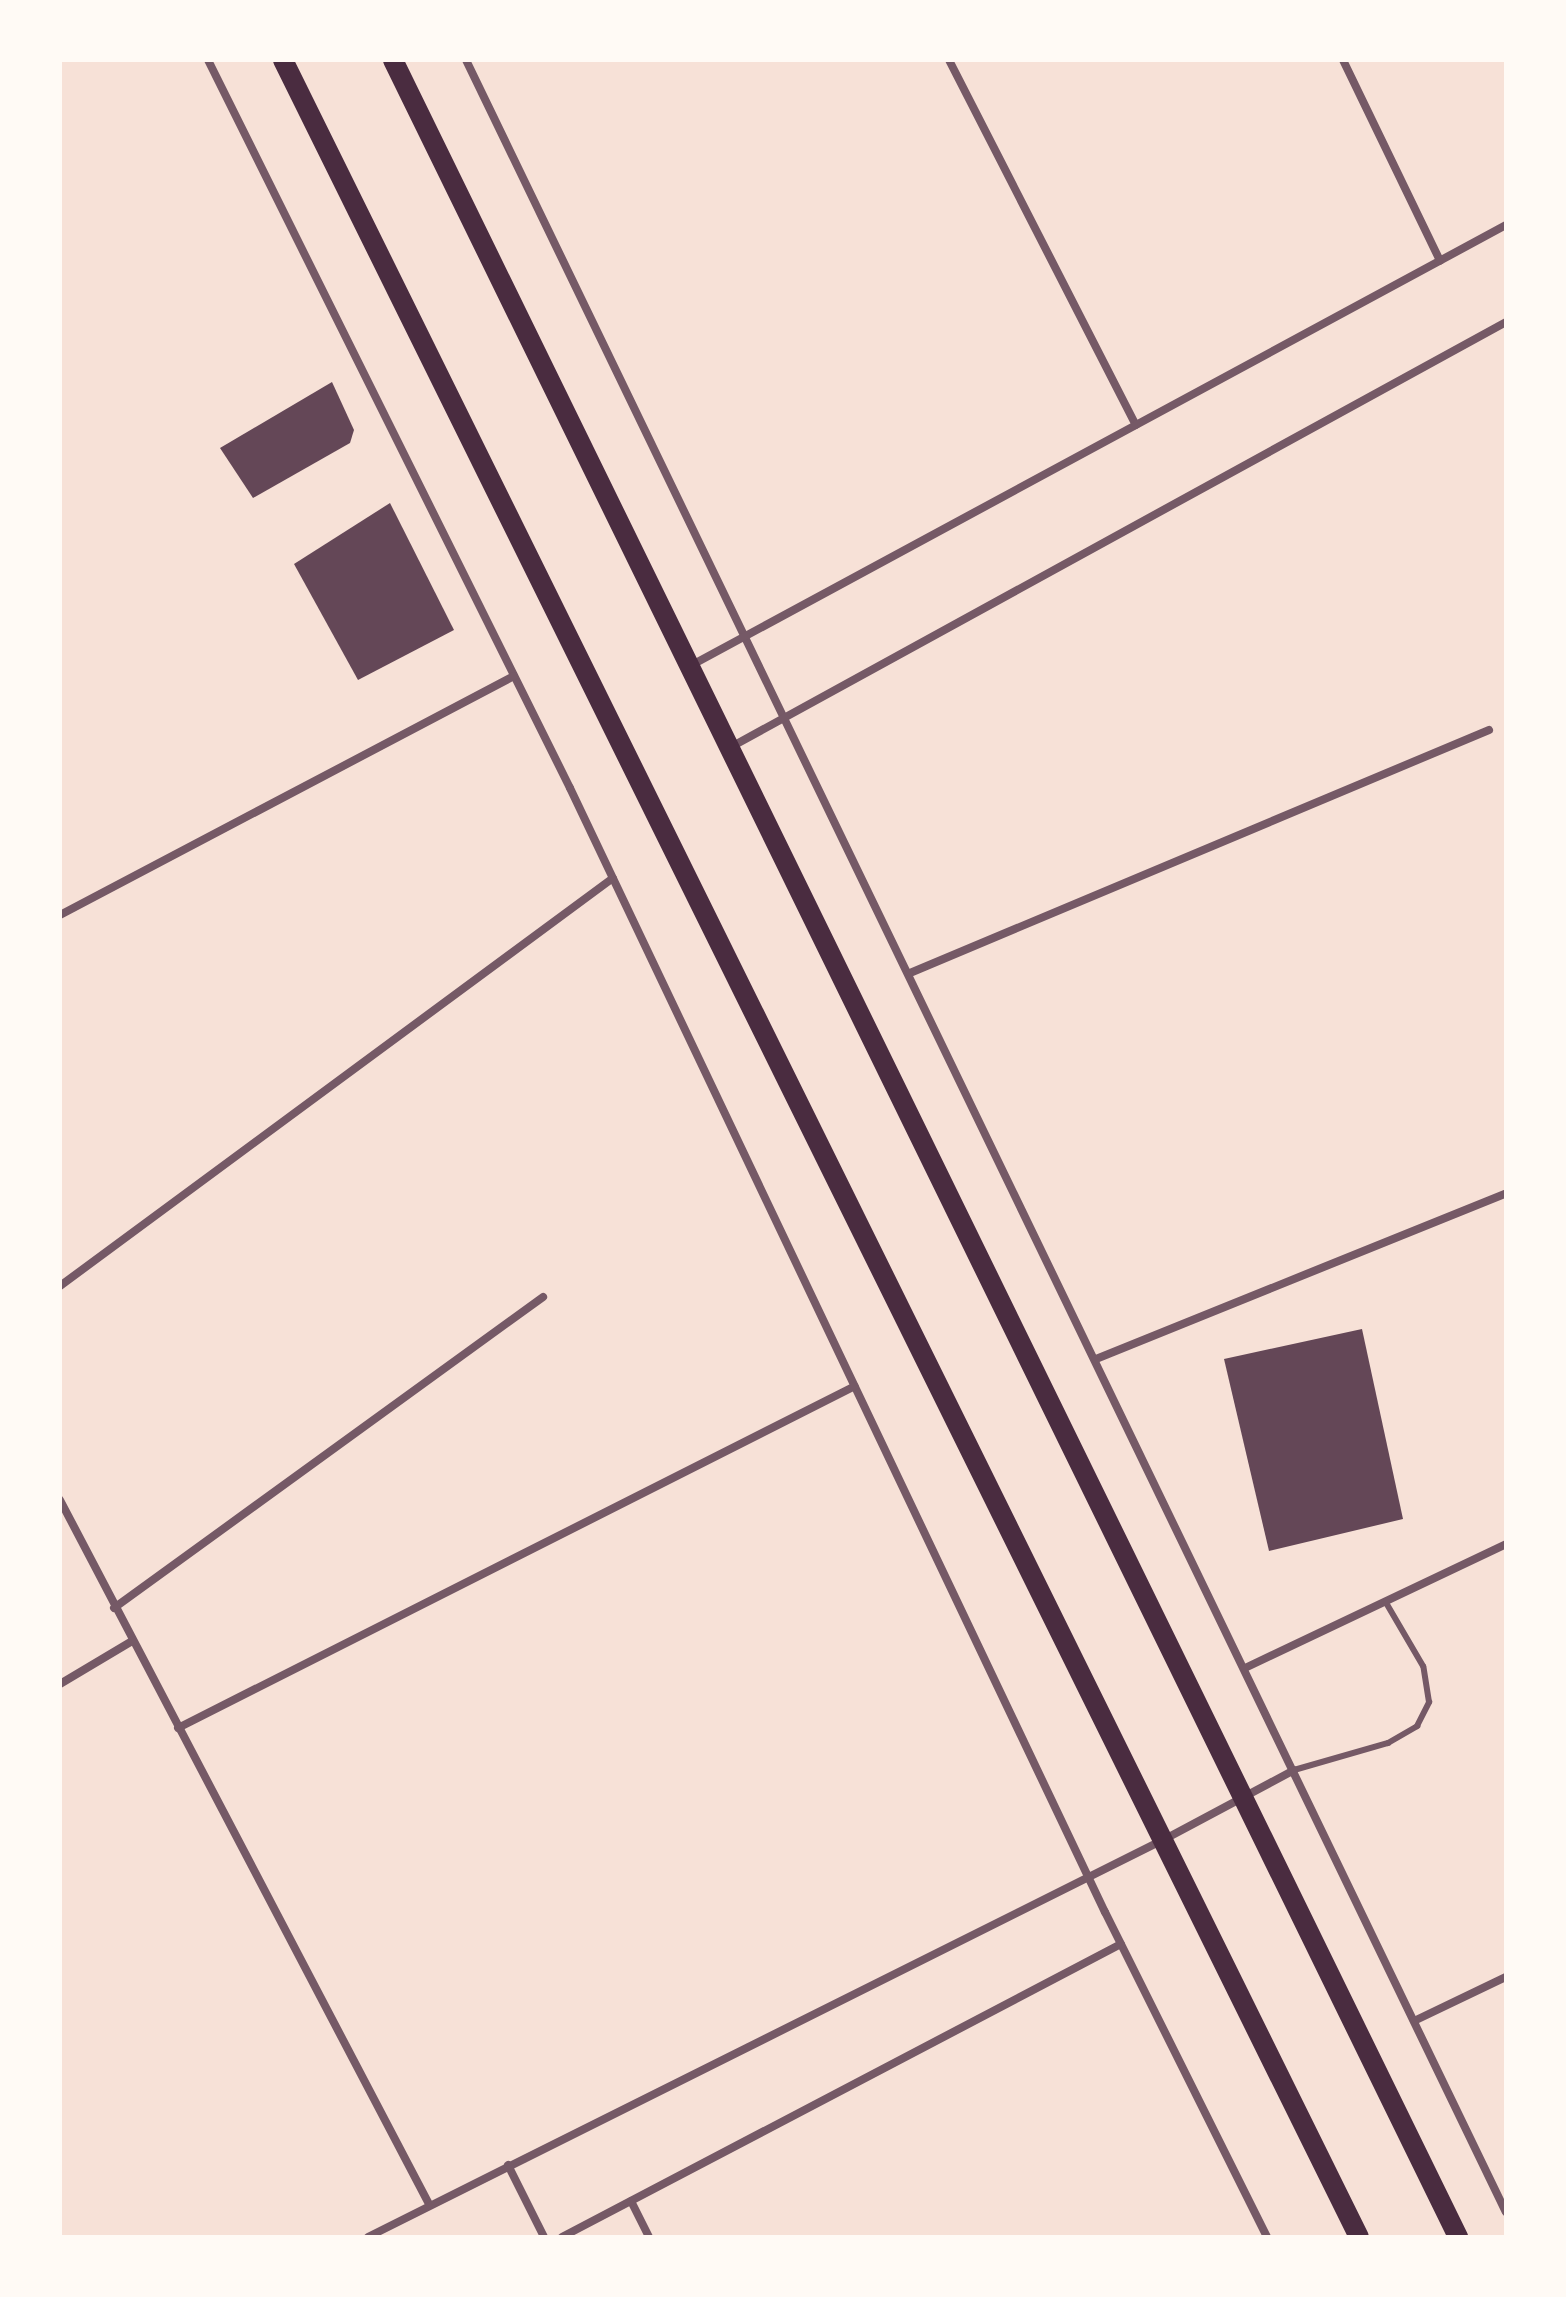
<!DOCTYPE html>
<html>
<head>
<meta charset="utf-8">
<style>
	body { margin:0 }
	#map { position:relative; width:1566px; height:2297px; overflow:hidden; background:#f7e1d7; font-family:Signika,sans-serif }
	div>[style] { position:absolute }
	.building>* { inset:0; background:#644757 }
	.service>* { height:6px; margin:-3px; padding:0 3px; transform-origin:3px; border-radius:3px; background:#755966 }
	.minor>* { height:8px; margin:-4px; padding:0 4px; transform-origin:4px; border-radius:4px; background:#755966 }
	.primary>* { height:20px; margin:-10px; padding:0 10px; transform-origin:10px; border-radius:10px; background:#4a2c40 }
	span { translate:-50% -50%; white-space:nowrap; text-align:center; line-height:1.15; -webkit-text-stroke:8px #fffaf5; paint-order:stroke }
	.frame { position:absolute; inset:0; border:62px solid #fffaf5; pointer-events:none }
</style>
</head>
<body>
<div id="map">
	<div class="building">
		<i style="clip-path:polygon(332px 382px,354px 430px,350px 443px,253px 498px,220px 448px)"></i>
		<i style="clip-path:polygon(390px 503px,454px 630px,358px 680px,294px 564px)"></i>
		<i style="clip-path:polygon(1362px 1329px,1403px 1519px,1269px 1551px,1224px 1359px)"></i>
	</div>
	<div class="service">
		<i style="left:1294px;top:1770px;width:98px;rotate:-16deg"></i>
		<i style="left:1388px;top:1743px;width:34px;rotate:-30deg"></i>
		<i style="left:1417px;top:1726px;width:27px;rotate:-63deg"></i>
		<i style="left:1429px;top:1702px;width:36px;rotate:-99deg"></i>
		<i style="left:1423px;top:1666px;width:75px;rotate:-120.3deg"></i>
	</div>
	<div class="minor">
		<i style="left:208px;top:60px;width:813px;rotate:63.56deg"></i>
		<i style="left:570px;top:788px;width:1245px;rotate:64.55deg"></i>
		<i style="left:1105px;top:1912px;width:363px;rotate:63.5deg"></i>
		<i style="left:466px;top:60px;width:2390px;rotate:64.21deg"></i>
		<i style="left:949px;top:60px;width:410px;rotate:62.9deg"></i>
		<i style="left:1343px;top:60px;width:223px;rotate:64.2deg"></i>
		<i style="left:690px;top:666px;width:928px;rotate:-28.39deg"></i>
		<i style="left:731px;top:747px;width:884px;rotate:-28.74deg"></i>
		<i style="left:60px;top:915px;width:513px;rotate:-27.76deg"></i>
		<i style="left:910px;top:973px;width:628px;rotate:-22.77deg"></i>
		<i style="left:60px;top:1286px;width:687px;rotate:-36.42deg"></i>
		<i style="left:1096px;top:1359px;width:442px;rotate:-22deg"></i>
		<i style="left:60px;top:1500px;width:795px;rotate:62.34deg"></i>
		<i style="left:114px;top:1608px;width:530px;rotate:-35.94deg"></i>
		<i style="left:1245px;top:1668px;width:289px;rotate:-25.4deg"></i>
		<i style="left:60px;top:1684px;width:84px;rotate:-30.8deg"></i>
		<i style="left:178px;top:1728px;width:758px;rotate:-26.8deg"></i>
		<i style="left:1414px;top:2021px;width:102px;rotate:-25.6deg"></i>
		<i style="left:508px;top:2165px;width:80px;rotate:63.4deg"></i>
		<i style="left:631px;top:2201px;width:40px;rotate:63.4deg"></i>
		<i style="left:368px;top:2237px;width:891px;rotate:-26.54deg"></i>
		<i style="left:1165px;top:1839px;width:146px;rotate:-28.1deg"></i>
		<i style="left:562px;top:2237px;width:631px;rotate:-27.66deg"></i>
	</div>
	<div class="primary">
		<i style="left:283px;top:60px;width:2428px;rotate:63.7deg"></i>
		<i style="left:393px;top:60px;width:2424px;rotate:63.93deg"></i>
	</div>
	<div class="frame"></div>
</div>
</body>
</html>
